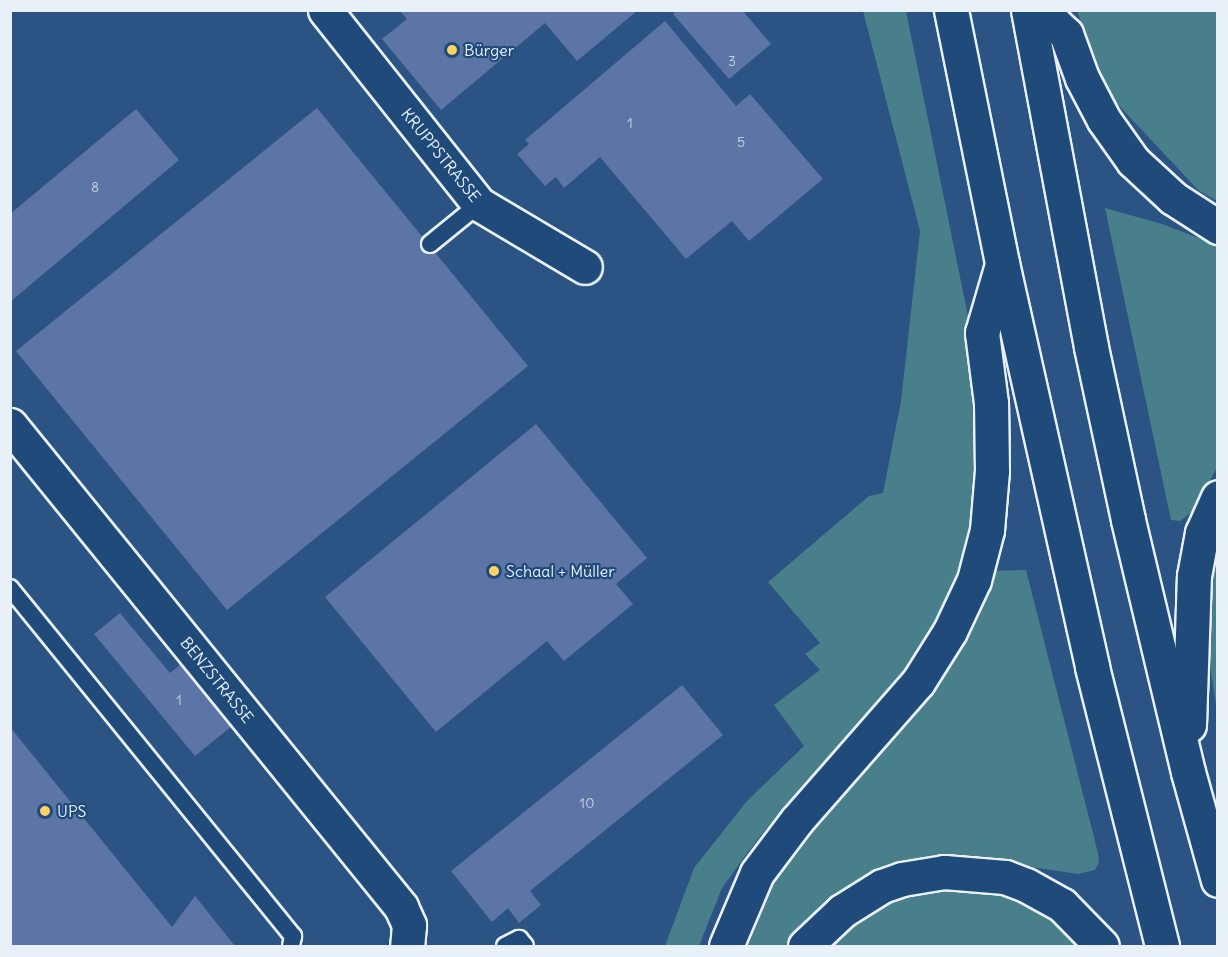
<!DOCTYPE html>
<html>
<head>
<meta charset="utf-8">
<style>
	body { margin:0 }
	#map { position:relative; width:1228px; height:957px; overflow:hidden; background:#2b5383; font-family:Delius,sans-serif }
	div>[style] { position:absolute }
	.green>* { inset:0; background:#497e8b }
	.building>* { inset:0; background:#5c75a6 }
	.roads { filter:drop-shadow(2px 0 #e8f1f8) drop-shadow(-2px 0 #e8f1f8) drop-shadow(0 2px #e8f1f8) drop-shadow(0 -2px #e8f1f8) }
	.lane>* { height:16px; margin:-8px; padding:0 8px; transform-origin:8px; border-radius:8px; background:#1f4a7a }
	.street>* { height:33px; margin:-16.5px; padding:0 16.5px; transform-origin:16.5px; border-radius:16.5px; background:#1f4a7a }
	.highway>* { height:33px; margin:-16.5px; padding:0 16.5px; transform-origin:16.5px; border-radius:16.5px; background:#1f4a7a }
	.dots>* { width:16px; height:16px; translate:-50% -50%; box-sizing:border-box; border:3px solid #1f4a7a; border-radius:50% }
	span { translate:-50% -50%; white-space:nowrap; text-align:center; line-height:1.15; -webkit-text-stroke:4.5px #1f4a7a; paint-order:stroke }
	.number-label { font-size:14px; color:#c5d2e4 }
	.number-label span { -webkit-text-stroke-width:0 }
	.poi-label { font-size:16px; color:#e8f1f8 }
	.left { translate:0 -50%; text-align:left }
	.street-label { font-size:16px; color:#e8f1f8 }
	.frame { position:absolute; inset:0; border:12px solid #e8f1f8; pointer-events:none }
</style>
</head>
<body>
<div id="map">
	<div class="green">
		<i style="clip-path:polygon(863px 11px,906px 11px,970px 326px,979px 389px,978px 494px,962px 571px,921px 653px,829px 761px,781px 810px,748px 852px,722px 888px,699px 946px,665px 946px,694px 868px,747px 801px,804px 746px,774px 705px,820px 670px,805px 654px,820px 643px,768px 582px,869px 496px,883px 493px,901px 401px,920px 231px)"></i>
		<i style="clip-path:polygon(1077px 11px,1217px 11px,1217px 201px,1199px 191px,1107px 93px)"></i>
		<i style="clip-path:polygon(1105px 208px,1162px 224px,1217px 245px,1217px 468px,1193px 511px,1180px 521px,1171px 520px)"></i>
		<i style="clip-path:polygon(1217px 529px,1217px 711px,1206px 641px,1203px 576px)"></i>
		<i style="clip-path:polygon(1026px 570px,1098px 853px,1099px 862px,1095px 870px,1078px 874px,971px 858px,926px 858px,907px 862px,859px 882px,829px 900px,801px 926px,786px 946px,748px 946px,774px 880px,987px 571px)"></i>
		<i style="clip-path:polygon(952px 887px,993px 889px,1010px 896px,1040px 910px,1063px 926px,1080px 946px,830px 946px,829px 944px,853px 921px,878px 907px,903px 896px)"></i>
	</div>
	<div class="building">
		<i style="clip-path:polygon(399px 10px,638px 10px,577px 61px,545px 23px,441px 110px,382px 39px,407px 19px)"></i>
		<i style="clip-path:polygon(677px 10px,742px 10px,771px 44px,729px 79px,673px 14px)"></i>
		<i style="clip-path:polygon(665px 21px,736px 106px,750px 94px,823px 179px,749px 241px,732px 221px,686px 259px,600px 157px,564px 188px,556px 177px,545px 186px,517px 154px,529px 144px,525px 140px)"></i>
		<i style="clip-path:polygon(317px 108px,528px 366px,227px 610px,16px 351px)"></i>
		<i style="clip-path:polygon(136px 109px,179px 160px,10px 302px,10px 214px)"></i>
		<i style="clip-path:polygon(536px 424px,647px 558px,616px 584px,633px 604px,564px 661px,547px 641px,436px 732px,325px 597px)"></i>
		<i style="clip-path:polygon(120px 613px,170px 673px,181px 664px,232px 726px,195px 756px,94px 634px)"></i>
		<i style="clip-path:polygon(682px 685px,723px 735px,530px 891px,541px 905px,519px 923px,508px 908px,492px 922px,451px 871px)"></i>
		<i style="clip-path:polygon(10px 727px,172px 927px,195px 896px,235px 946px,10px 946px)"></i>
	</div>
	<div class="roads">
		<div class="lane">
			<i style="left:430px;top:244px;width:63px;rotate:-39.2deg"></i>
			<i style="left:10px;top:588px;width:449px;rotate:50.9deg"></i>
			<i style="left:293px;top:936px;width:10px;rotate:101deg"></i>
			<i style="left:505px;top:946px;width:16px;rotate:-27deg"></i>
			<i style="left:519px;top:939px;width:9px;rotate:49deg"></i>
		</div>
		<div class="street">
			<i style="left:325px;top:10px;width:248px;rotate:51.6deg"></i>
			<i style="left:479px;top:204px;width:123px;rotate:30.7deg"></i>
			<i style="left:10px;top:425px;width:621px;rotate:50.95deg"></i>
			<i style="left:401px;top:907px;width:20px;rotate:66deg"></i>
			<i style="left:409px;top:925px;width:21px;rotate:95deg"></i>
		</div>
		<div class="highway">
			<i style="left:951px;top:10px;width:258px;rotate:78.6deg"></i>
			<i style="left:1002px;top:263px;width:414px;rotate:77.4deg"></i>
			<i style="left:1092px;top:667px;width:288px;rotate:75.9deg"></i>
			<i style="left:1028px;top:10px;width:343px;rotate:79.4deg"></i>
			<i style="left:1091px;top:347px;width:177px;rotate:77.9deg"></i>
			<i style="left:1128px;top:520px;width:259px;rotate:76.6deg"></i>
			<i style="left:1188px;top:772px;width:112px;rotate:74.5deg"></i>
			<i style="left:1041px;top:10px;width:35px;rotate:44deg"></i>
			<i style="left:1066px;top:34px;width:47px;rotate:70deg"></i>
			<i style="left:1082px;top:78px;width:47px;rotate:62.4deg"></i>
			<i style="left:1104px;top:120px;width:50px;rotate:54.7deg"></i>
			<i style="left:1133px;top:161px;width:54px;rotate:42.8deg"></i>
			<i style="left:1173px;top:198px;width:54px;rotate:32.8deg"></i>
			<i style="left:1189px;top:725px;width:149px;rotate:-88.1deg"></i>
			<i style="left:1194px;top:576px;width:44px;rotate:-79.5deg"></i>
			<i style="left:1202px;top:533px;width:39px;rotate:-66deg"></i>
			<i style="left:726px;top:946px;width:79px;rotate:-67deg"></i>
			<i style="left:757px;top:873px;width:66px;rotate:-53deg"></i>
			<i style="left:797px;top:820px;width:184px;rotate:-48.8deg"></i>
			<i style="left:918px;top:682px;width:60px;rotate:-57.9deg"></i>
			<i style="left:950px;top:631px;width:56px;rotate:-64.8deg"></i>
			<i style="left:974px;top:580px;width:52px;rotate:-75.4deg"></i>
			<i style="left:987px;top:530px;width:59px;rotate:-85.2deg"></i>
			<i style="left:992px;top:471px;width:68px;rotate:-90.8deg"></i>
			<i style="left:991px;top:403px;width:71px;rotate:-97.3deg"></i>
			<i style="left:982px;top:333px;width:68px;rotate:-73.7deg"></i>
			<i style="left:805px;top:946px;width:51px;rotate:-43.4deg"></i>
			<i style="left:842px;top:911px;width:47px;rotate:-32deg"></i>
			<i style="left:882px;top:886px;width:21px;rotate:-19deg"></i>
			<i style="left:902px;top:879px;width:43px;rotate:-9.5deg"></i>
			<i style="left:944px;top:872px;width:61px;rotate:4.7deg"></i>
			<i style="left:1005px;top:877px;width:22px;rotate:21deg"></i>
			<i style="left:1026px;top:885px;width:41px;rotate:29.1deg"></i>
			<i style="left:1062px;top:905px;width:57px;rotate:45.7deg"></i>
		</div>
	</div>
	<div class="dots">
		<i style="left:452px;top:50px;background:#ffd166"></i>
		<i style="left:494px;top:571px;background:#ffd166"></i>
		<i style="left:45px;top:811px;background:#ffd166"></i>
	</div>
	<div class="number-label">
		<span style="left:732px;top:61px">3</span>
		<span style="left:630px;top:123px">1</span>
		<span style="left:741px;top:142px">5</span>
		<span style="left:95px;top:187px">8</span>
		<span style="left:179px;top:700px">1</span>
		<span style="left:587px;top:803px">10</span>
	</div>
	<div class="poi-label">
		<span class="left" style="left:464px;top:50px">Bürger</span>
		<span class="left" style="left:506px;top:571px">Schaal + Müller</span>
		<span class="left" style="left:57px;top:811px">UPS</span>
	</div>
	<div class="street-label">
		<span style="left:441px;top:155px;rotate:51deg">KRUPPSTRASSE</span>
		<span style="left:217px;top:680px;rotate:51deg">BENZSTRASSE</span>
	</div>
	<div class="frame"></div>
</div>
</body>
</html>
